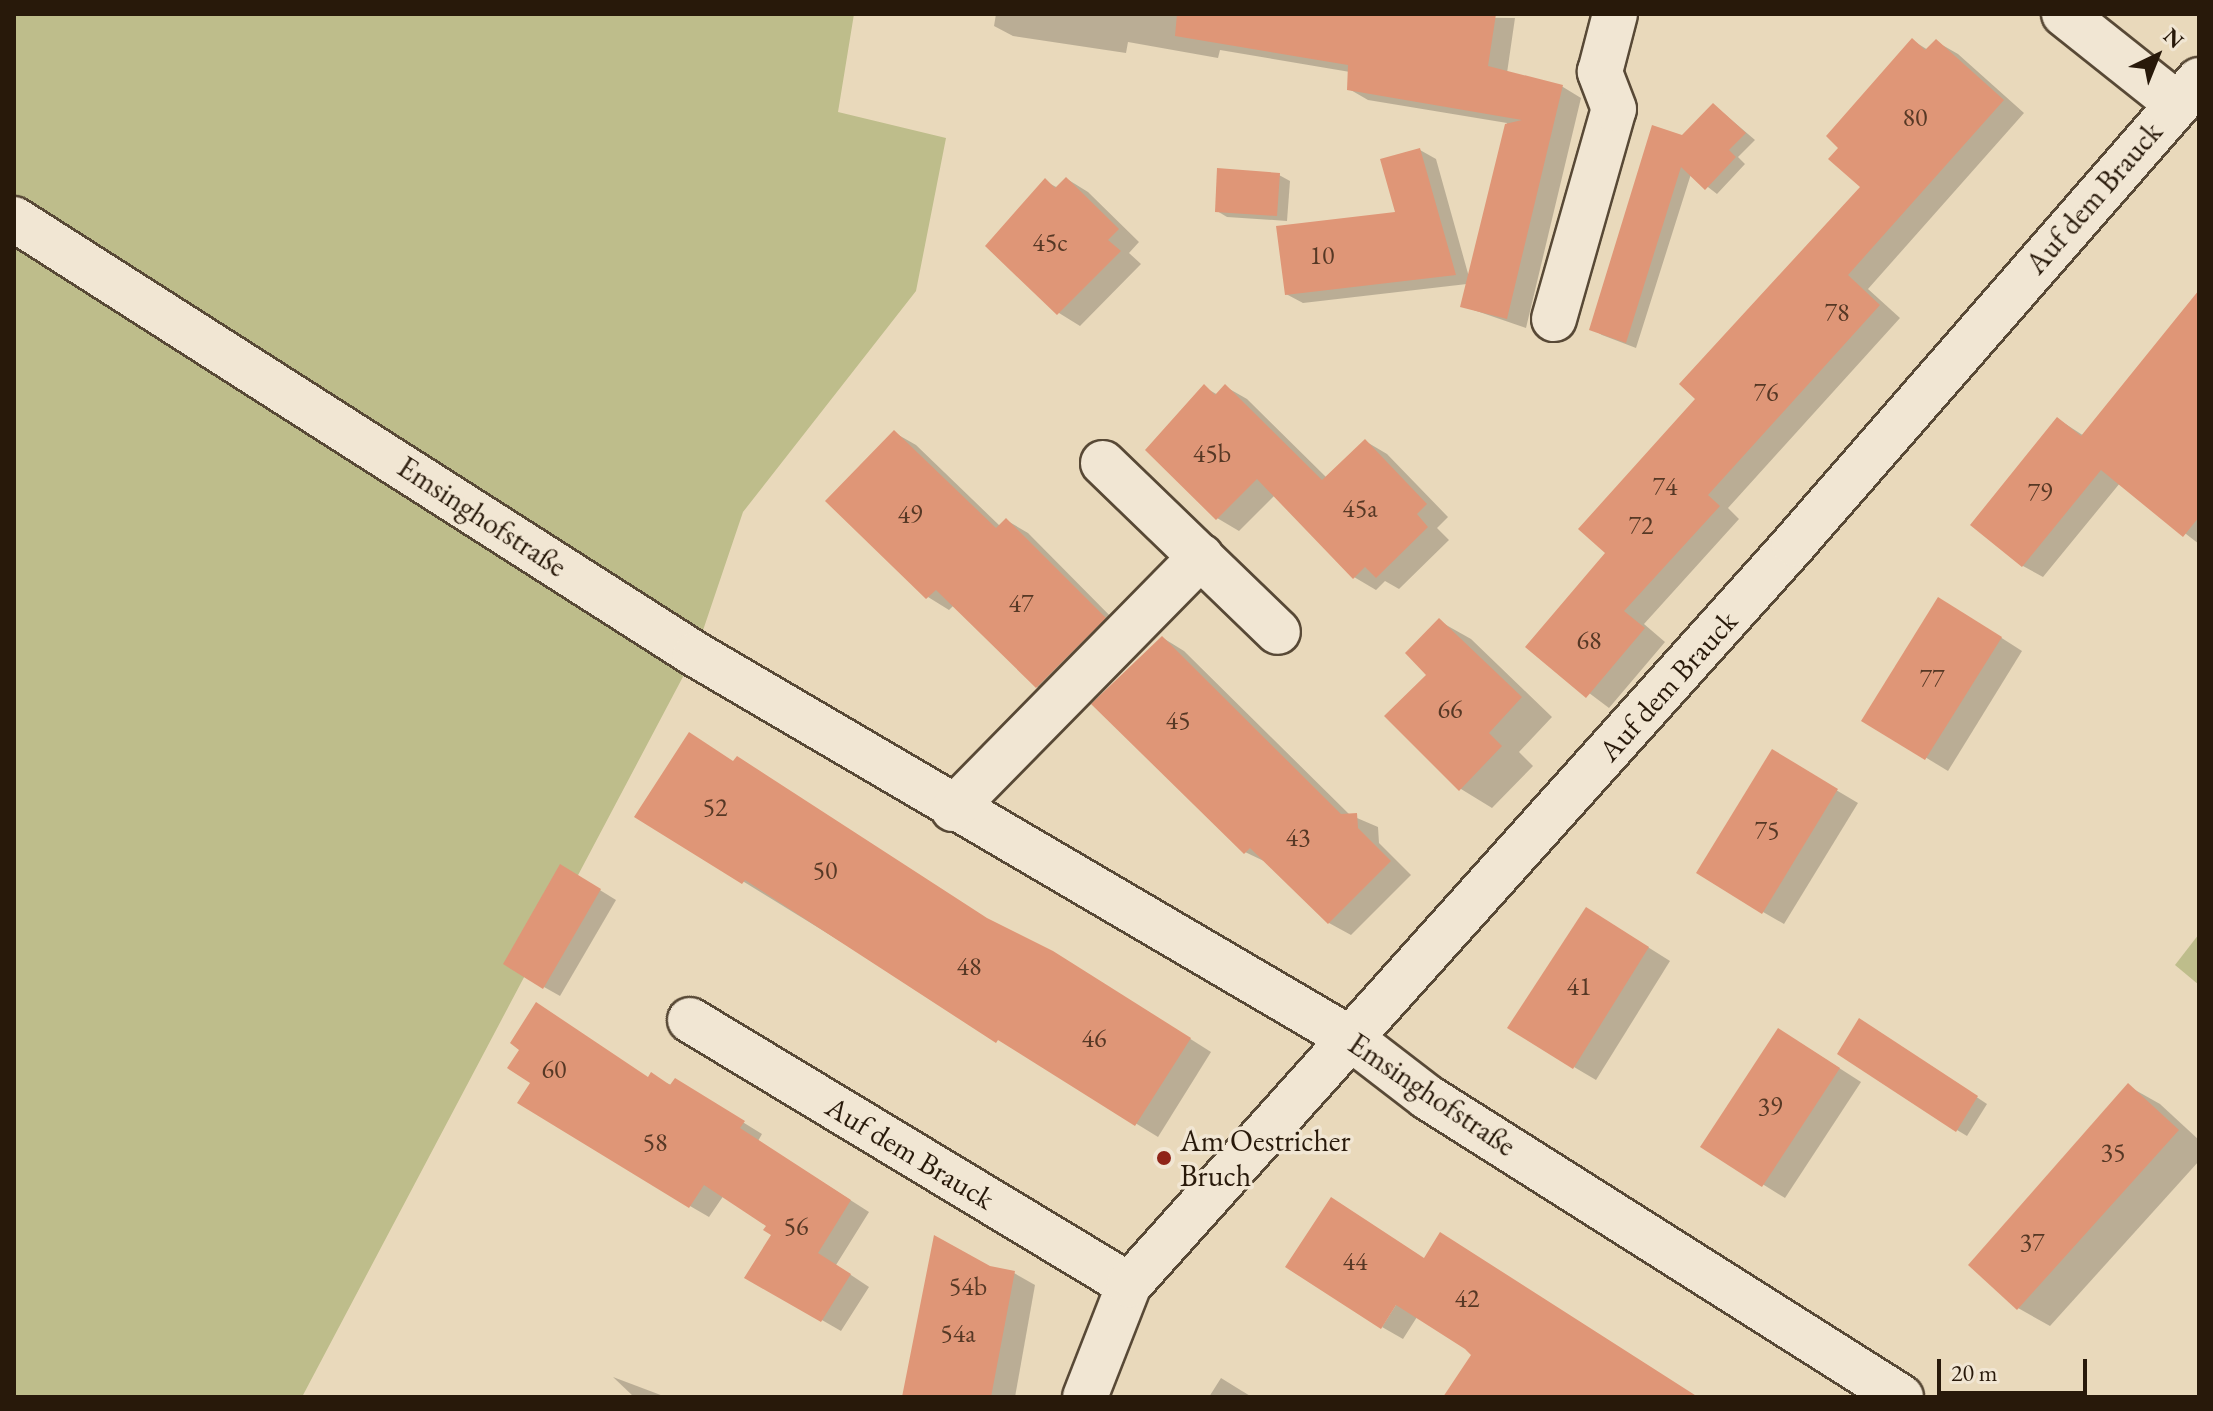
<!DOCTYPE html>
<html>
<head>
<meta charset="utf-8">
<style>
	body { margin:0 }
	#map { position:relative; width:2213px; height:1411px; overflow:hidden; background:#e9d9bb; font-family:"EB Garamond",serif }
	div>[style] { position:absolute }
	.green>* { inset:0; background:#bebd8b }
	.shadow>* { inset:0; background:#0003 }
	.building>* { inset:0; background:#df9677 }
	.roads { filter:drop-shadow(2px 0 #584936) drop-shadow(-2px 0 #584936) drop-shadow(0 2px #584936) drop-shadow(0 -2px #584936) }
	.minor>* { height:44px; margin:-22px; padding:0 22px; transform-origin:22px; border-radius:22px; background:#f1e6d3 }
	.dots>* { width:22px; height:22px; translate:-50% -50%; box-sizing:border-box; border:4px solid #f1e6d3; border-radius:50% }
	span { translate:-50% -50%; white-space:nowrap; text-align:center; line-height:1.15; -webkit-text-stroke:7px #f1e6d3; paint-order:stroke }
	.number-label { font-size:26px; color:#563825 }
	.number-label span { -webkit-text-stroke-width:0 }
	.street-label { font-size:30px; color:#28190a }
	.poi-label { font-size:30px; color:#28190a }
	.left { translate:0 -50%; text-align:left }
	.frame { position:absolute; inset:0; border:16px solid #28190a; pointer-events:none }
	.north { position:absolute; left:2117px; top:16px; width:80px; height:80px; -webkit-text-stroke:6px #f1e6d3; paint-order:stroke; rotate:43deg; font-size:22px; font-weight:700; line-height:32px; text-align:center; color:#28190a }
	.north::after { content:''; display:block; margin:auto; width:28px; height:36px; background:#28190a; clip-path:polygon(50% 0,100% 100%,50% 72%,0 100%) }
	.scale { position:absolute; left:1937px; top:1359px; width:150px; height:36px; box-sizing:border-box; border:4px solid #28190a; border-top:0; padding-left:10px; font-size:24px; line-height:28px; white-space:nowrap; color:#28190a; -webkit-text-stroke:6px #f1e6d3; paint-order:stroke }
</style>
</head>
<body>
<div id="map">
	<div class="green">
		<i style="clip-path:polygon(14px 14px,854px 14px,838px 112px,946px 138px,916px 291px,743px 512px,695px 654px,302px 1397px,14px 1397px)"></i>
		<i style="clip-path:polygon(2199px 934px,2199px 985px,2175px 965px)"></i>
	</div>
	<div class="shadow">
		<i style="clip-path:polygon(996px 14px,1515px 18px,1507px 73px,1563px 87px,1581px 98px,1526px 328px,1462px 306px,1467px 284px,1303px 303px,1286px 294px,1398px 214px,1420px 150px,1436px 159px,1469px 277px,1507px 123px,1368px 100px,1349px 89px,1350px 72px,1220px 50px,1218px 58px,1128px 42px,1126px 53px,1013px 36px,994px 26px)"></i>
		<i style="clip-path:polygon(1912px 40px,1928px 50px,1937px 42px,1958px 54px,2024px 113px,1868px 289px,1900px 318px,1728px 508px,1739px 519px,1644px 624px,1665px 642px,1609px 708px,1528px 647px,1608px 553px,1698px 398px,1863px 187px)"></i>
		<i style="clip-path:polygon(1714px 105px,1755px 140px,1738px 157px,1745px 164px,1717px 194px,1691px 174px,1636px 348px,1602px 335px,1592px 329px,1683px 137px)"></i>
		<i style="clip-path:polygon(1279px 175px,1290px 181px,1287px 221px,1227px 217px,1217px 211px)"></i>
		<i style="clip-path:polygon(1067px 179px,1088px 192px,1139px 242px,1129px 253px,1141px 264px,1080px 326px,1059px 313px,1045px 181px,1058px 188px)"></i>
		<i style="clip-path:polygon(2199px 293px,2199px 544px,2120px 483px,2043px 577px,2023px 566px,1973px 525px,2058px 419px,2084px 436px)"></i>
		<i style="clip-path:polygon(1204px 387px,1218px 395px,1226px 387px,1247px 399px,1327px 478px,1365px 441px,1387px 454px,1448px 517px,1437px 528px,1449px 540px,1399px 589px,1385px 581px,1376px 590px,1354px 577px,1275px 495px,1239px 531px,1217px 518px)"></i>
		<i style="clip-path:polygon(895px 433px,916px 445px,1000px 526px,1006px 520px,1028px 533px,1126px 632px,1058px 699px,1037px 687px,954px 605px,949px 610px,928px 597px)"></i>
		<i style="clip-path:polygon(1961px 612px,2022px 651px,1948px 771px,1864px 720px)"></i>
		<i style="clip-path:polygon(1439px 621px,1471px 639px,1552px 717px,1519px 752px,1533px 766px,1492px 808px,1461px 789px,1429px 675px)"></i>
		<i style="clip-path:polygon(1163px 638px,1184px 651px,1350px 815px,1378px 827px,1379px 843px,1411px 875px,1351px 935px,1329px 923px,1268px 863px,1245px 852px)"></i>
		<i style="clip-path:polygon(1772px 752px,1858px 803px,1784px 924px,1763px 912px)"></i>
		<i style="clip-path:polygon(637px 816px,997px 926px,1075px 966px,1211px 1052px,1158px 1137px)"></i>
		<i style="clip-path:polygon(561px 866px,616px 900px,560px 996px,544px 987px)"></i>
		<i style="clip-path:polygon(1608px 922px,1670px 961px,1596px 1080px,1574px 1067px)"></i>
		<i style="clip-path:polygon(1870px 1026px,1987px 1104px,1967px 1136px,1957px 1130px)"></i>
		<i style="clip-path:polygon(1800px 1043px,1861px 1082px,1785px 1198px,1703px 1147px)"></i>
		<i style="clip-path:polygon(650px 1078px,694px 1092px,762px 1134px,758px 1141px,869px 1212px,836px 1265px,869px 1287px,841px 1331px,747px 1277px,773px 1235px,769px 1225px,724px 1195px,709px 1217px,690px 1206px)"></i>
		<i style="clip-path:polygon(2128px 1086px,2160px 1104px,2199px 1140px,2199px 1161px,2050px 1326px,2018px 1308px)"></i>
		<i style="clip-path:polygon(1425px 1259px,1697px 1397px,1445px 1397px,1474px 1354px,1417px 1317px,1403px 1339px,1382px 1327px)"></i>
		<i style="clip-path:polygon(989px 1268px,1014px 1273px,1035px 1285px,1015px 1397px,903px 1397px)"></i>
		<i style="clip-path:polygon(613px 1377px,666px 1397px,634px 1397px)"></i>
		<i style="clip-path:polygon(1221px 1378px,1242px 1391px,1252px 1397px,1209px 1397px)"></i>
	</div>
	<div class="building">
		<i style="clip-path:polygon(1177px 14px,1496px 14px,1488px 66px,1563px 85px,1507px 319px,1460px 307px,1505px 124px,1522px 120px,1347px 90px,1348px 65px,1175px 36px)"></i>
		<i style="clip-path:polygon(1912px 38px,1925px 50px,1936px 39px,2004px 100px,1848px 275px,1880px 305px,1708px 495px,1720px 506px,1624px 611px,1645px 628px,1586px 698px,1525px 647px,1605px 553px,1578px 529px,1695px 399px,1679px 384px,1860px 187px,1828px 159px,1838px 148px,1826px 136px)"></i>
		<i style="clip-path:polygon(1713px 103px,1746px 133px,1729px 150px,1736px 157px,1705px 190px,1681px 167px,1626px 343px,1589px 330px,1652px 125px,1682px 135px)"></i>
		<i style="clip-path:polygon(1420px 148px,1456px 275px,1285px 295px,1276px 226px,1395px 212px,1380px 159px)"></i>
		<i style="clip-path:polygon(1217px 168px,1280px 173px,1277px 216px,1215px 212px)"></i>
		<i style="clip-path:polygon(1066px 177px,1119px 229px,1108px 240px,1121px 251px,1057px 315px,985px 246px,1045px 178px,1055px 188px)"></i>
		<i style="clip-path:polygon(2199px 290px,2199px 517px,2183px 537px,2101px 470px,2022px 567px,1970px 525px,2057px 417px,2081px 436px)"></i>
		<i style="clip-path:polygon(1204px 384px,1215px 395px,1225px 384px,1322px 480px,1365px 439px,1427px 504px,1417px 514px,1428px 527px,1376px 578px,1365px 567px,1353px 579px,1257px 479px,1216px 520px,1145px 450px)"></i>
		<i style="clip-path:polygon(894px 430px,996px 528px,1006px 518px,1106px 618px,1036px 688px,936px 590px,926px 599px,825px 501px)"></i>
		<i style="clip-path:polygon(1938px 597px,2002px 637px,1925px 760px,1861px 721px)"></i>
		<i style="clip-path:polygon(1439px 618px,1522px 697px,1489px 733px,1502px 746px,1459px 791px,1384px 716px,1426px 675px,1405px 653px)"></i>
		<i style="clip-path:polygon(1162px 636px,1341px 814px,1357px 813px,1358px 828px,1391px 861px,1328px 924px,1250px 848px,1244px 854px,1091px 704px)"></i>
		<i style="clip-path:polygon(689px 732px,733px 761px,737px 756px,987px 918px,1053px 951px,1191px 1038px,1135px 1126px,998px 1040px,996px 1043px,745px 880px,742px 884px,634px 817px)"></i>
		<i style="clip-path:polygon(1772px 749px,1838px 789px,1762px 914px,1696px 873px)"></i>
		<i style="clip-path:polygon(560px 864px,601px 889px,543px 989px,503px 964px)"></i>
		<i style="clip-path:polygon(1586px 907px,1649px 947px,1573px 1069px,1507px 1028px)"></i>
		<i style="clip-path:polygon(536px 1002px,648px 1077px,651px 1072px,670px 1085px,675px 1078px,745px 1121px,740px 1128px,851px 1200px,818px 1253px,851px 1274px,821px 1322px,744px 1278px,771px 1235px,763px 1230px,766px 1226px,704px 1185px,689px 1208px,517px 1103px,530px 1083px,507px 1068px,519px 1050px,510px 1043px)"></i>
		<i style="clip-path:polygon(1859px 1018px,1978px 1096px,1956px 1132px,1837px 1054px)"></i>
		<i style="clip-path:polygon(1778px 1028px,1840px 1068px,1762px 1187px,1700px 1147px)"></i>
		<i style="clip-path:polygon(2128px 1083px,2179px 1130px,2017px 1310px,1968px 1265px)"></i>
		<i style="clip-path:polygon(1331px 1197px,1424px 1258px,1440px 1232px,1698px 1397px,1443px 1397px,1471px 1355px,1465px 1349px,1396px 1305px,1381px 1329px,1285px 1267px)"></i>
		<i style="clip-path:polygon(934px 1235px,990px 1266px,1015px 1271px,991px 1397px,902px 1397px)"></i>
	</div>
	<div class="roads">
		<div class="minor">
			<i style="left:2064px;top:14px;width:143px;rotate:38.5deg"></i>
			<i style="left:14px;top:219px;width:808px;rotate:32.57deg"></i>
			<i style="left:695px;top:654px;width:763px;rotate:30.4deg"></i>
			<i style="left:1353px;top:1040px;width:93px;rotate:37.6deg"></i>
			<i style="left:1427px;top:1097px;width:561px;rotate:32.33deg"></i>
			<i style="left:1554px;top:319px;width:218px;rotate:-74.1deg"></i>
			<i style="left:1614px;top:109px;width:40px;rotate:-111deg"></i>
			<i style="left:1600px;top:72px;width:60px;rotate:-75.5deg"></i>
			<i style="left:1103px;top:463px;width:243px;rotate:44deg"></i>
			<i style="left:953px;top:809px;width:354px;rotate:-45.5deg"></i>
			<i style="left:690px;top:1020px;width:513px;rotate:31.12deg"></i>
			<i style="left:1085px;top:1397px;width:120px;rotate:-68.6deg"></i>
			<i style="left:1129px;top:1285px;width:996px;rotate:-48.09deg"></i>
			<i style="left:1794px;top:544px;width:616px;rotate:-48.88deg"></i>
		</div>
	</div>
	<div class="dots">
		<i style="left:1164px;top:1158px;background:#8f2418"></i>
	</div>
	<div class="number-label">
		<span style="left:1915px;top:118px">80</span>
		<span style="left:1050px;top:243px">45c</span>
		<span style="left:1322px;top:256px">10</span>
		<span style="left:1837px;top:313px">78</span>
		<span style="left:1766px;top:393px">76</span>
		<span style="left:1212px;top:454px">45b</span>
		<span style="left:1665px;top:487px">74</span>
		<span style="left:2040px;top:493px">79</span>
		<span style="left:1360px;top:509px">45a</span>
		<span style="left:910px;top:515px">49</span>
		<span style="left:1641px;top:526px">72</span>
		<span style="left:1021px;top:604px">47</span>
		<span style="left:1589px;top:641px">68</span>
		<span style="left:1932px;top:679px">77</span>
		<span style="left:1450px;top:710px">66</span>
		<span style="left:1178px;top:721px">45</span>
		<span style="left:715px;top:808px">52</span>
		<span style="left:1767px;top:831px">75</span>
		<span style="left:1298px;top:838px">43</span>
		<span style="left:825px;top:871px">50</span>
		<span style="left:969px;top:967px">48</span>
		<span style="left:1579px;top:987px">41</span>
		<span style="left:1094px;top:1039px">46</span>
		<span style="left:554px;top:1070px">60</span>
		<span style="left:1770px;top:1107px">39</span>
		<span style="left:655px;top:1143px">58</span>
		<span style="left:2113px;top:1153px">35</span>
		<span style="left:796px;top:1227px">56</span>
		<span style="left:2032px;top:1243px">37</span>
		<span style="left:1355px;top:1262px">44</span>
		<span style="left:968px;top:1287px">54b</span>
		<span style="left:1467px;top:1299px">42</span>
		<span style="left:958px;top:1334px">54a</span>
	</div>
	<div class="street-label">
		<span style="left:2094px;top:198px;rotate:-49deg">Auf dem Brauck</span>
		<span style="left:482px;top:517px;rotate:33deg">Emsinghofstraße</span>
		<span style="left:1668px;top:686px;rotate:-48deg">Auf dem Brauck</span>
		<span style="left:1432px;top:1095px;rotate:34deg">Emsinghofstraße</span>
		<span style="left:910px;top:1153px;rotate:31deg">Auf dem Brauck</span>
	</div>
	<div class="poi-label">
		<span class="left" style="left:1180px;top:1158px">Am Oestricher<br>Bruch</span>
	</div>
	<div class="frame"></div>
	<div class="north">N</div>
	<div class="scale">20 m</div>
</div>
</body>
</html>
